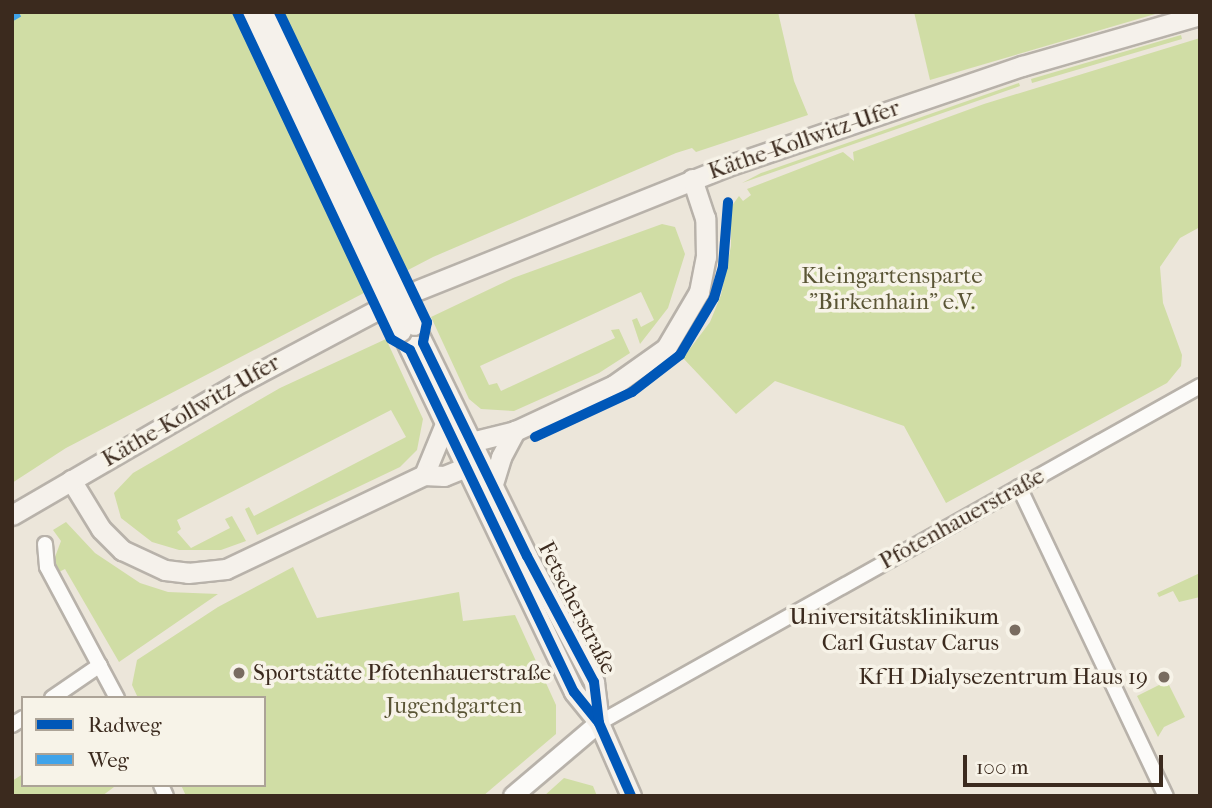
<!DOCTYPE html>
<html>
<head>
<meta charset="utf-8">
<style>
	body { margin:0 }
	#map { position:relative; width:1212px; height:808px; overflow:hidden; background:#ece6da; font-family:"IM FELL French Canon",serif }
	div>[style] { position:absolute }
	.green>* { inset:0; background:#d0dda5 }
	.roads { filter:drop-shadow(2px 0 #b8b2aa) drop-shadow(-2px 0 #b8b2aa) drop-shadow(0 2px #b8b2aa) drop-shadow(0 -2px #b8b2aa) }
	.minor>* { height:14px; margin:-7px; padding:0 7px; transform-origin:7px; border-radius:7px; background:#fcfbf9 }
	.tertiary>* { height:18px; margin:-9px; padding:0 9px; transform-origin:9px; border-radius:9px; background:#fcfbf9 }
	.secondary>* { height:19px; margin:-9.5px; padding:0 9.5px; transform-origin:9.5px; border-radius:9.5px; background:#f5f1eb }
	.bridges { filter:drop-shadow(2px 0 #b8b2aa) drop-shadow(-2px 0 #b8b2aa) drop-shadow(0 2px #b8b2aa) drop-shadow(0 -2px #b8b2aa) }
	.secondary-bridge>* { height:19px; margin:-9.5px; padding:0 9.5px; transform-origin:9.5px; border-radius:9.5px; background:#f5f1eb }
	.quiet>* { height:9px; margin-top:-4.5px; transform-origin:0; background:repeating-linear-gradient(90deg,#3fa3ea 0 18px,transparent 0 27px) }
	.cycleway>* { height:10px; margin:-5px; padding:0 5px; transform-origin:5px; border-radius:5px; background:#0057b8 }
	.dots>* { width:19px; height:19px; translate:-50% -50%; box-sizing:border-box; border:4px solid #f7f3e8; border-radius:50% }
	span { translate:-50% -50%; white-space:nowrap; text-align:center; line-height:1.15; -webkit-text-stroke:7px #f7f3e8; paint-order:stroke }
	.street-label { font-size:23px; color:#3b2a1e }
	.park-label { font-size:23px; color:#5a5535 }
	.poi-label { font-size:23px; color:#3b2a1e }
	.right { translate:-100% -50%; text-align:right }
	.left { translate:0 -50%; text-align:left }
	.frame { position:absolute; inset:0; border:14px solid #3b2a1e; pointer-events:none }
	.legend { position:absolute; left:21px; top:696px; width:245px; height:91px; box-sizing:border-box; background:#f7f3e8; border:2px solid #aca397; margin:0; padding:9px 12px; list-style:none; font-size:21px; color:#3b2a1e }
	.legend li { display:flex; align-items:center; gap:14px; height:35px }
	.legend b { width:35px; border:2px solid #aca397 }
	.scale { position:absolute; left:963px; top:755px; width:200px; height:32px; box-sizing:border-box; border:4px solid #3b2a1e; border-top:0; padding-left:9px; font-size:21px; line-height:24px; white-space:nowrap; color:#3b2a1e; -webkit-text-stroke:5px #f7f3e8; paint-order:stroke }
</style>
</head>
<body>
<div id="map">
	<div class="green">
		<i style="clip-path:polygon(12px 12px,778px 12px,794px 81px,808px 115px,696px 152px,692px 148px,676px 153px,433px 257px,66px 448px,12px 483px)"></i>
		<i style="clip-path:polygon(914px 12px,1162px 12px,930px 80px)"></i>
		<i style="clip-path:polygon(1181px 35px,1182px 39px,1032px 83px,1031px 79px)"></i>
		<i style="clip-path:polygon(1200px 38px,1200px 227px,1180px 238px,1160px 267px,1163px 303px,1182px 355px,1181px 366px,1167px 383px,946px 503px,904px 426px,775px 381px,736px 414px,683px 358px,710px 322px,721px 295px,731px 246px,731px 207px,739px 196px,743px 201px,751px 195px,747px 189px,843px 152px,854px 161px,853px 152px,984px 104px)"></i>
		<i style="clip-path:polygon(1019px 83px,1020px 86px,742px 183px,761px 173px)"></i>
		<i style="clip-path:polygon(662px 224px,675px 227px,685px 254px,668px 308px,640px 344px,632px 320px,637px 318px,641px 327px,654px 320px,641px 292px,480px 366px,489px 385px,497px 383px,501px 391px,615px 338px,611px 330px,619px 329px,630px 353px,599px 373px,514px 411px,481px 409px,469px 399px,431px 317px,513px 278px)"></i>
		<i style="clip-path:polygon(386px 339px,423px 419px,417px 450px,400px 467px,257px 535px,245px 509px,249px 507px,254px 516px,406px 437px,391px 410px,177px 520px,181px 529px,177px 532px,191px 548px,230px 528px,225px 519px,232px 516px,246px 541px,221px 550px,179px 550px,152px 542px,121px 518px,114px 493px,133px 473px,280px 388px)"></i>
		<i style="clip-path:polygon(66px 522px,95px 553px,140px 583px,168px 592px,218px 594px,119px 662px,65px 569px,57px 573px,52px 565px,61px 541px,53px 530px)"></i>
		<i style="clip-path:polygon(293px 567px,317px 618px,459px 592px,463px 621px,515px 615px,556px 705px,556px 734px,483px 796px,186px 796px,181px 785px,264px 785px,264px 698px,138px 698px,132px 685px,137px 660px,218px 607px)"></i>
		<i style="clip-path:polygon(1200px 573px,1200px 597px,1179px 602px,1173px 591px,1159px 597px,1157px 593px)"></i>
		<i style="clip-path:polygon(1167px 681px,1185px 717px,1164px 727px,1158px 737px,1137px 696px)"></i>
		<i style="clip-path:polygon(23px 774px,23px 785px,114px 787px,102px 796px,12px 796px,12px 781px)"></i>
		<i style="clip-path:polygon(564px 778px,593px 786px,597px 796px,544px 796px)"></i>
	</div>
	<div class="roads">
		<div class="minor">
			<i style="left:1019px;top:487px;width:342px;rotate:64.6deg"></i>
			<i style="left:45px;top:544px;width:23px;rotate:85deg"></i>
			<i style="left:47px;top:567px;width:149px;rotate:61.9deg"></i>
			<i style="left:52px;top:698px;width:58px;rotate:-34.5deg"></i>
			<i style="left:599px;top:723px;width:689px;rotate:-29.28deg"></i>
			<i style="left:12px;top:725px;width:13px;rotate:-32deg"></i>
			<i style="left:161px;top:785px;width:12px;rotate:66deg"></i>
		</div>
		<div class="tertiary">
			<i style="left:513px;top:796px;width:113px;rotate:-40.3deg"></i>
		</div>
		<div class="secondary">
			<i style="left:418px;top:290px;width:331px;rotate:-21.8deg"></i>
			<i style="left:725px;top:167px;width:314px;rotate:-18.8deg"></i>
			<i style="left:1022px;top:66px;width:185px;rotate:-16deg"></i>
			<i style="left:414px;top:325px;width:257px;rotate:63.9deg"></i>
			<i style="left:527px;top:556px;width:143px;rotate:62deg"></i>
			<i style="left:594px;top:682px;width:41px;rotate:83deg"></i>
			<i style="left:599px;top:723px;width:80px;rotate:66.3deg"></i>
			<i style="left:401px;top:331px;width:400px;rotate:64.4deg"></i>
			<i style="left:574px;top:692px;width:40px;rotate:51deg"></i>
			<i style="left:471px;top:442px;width:45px;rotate:-14deg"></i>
			<i style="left:515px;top:431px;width:109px;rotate:-24.9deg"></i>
			<i style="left:614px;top:385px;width:64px;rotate:-35.4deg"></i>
			<i style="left:666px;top:348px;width:65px;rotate:-59.5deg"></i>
			<i style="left:699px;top:292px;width:36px;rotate:-79deg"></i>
			<i style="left:706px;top:257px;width:39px;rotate:-91deg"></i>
			<i style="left:705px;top:218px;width:41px;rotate:-108.4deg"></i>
			<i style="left:424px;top:475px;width:55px;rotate:-67.6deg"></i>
			<i style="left:71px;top:480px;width:57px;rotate:58.5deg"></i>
			<i style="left:101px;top:529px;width:30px;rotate:45deg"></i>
			<i style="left:122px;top:550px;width:47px;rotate:24.9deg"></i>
			<i style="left:165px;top:570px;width:23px;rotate:7deg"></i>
			<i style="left:188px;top:573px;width:38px;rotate:-6deg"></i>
			<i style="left:226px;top:569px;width:219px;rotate:-25.4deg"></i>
			<i style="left:424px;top:475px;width:20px;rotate:3deg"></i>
			<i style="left:444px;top:476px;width:22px;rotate:-22deg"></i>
			<i style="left:492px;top:487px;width:31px;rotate:-73deg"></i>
			<i style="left:501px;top:457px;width:30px;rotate:-62deg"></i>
			<i style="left:12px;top:515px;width:257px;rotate:-30.2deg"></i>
			<i style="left:234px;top:386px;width:157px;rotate:-28deg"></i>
		</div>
	</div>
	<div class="bridges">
		<div class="secondary-bridge">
			<i style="left:250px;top:12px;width:353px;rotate:64.7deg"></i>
			<i style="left:266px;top:12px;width:346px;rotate:64.7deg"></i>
		</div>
	</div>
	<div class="quiet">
		<i style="left:12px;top:16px;width:8px;rotate:-30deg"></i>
	</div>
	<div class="cycleway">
		<i style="left:237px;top:12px;width:361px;rotate:64.8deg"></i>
		<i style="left:391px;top:339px;width:22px;rotate:30deg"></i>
		<i style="left:410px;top:350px;width:379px;rotate:64.4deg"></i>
		<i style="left:574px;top:692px;width:40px;rotate:51deg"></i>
		<i style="left:279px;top:12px;width:344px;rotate:64.5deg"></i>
		<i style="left:427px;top:322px;width:21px;rotate:101deg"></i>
		<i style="left:423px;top:343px;width:237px;rotate:64deg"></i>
		<i style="left:527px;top:556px;width:143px;rotate:62deg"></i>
		<i style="left:594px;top:682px;width:41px;rotate:83deg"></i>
		<i style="left:599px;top:723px;width:80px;rotate:66.3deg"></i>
		<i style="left:535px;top:437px;width:107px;rotate:-24.9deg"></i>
		<i style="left:632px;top:392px;width:61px;rotate:-37.6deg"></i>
		<i style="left:680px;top:355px;width:66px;rotate:-59.2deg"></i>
		<i style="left:714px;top:298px;width:33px;rotate:-74deg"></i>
		<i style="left:723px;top:266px;width:64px;rotate:-85.5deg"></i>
	</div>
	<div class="dots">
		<i style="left:1015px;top:630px;background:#796c60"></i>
		<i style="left:239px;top:673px;background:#796c60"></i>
		<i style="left:1164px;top:677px;background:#796c60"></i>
	</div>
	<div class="street-label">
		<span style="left:804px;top:140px;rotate:-19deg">Käthe-Kollwitz-Ufer</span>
		<span style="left:191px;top:411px;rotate:-30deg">Käthe-Kollwitz-Ufer</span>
		<span style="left:962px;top:519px;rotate:-29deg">Pfotenhauerstraße</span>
		<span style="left:577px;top:608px;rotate:63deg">Fetscherstraße</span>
	</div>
	<div class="park-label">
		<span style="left:892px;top:289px">Kleingartensparte<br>"Birkenhain" e.V.</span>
		<span style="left:454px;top:706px">Jugendgarten</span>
	</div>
	<div class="poi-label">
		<span class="right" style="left:999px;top:630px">Universitätsklinikum<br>Carl Gustav Carus</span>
		<span class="left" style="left:253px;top:673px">Sportstätte Pfotenhauerstraße</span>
		<span class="right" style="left:1148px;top:677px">KfH Dialysezentrum Haus 19</span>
	</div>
	<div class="frame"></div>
	<ul class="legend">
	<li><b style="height:9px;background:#0057b8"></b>Radweg</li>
	<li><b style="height:9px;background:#3fa3ea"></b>Weg</li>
	</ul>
	<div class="scale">100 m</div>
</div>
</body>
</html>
